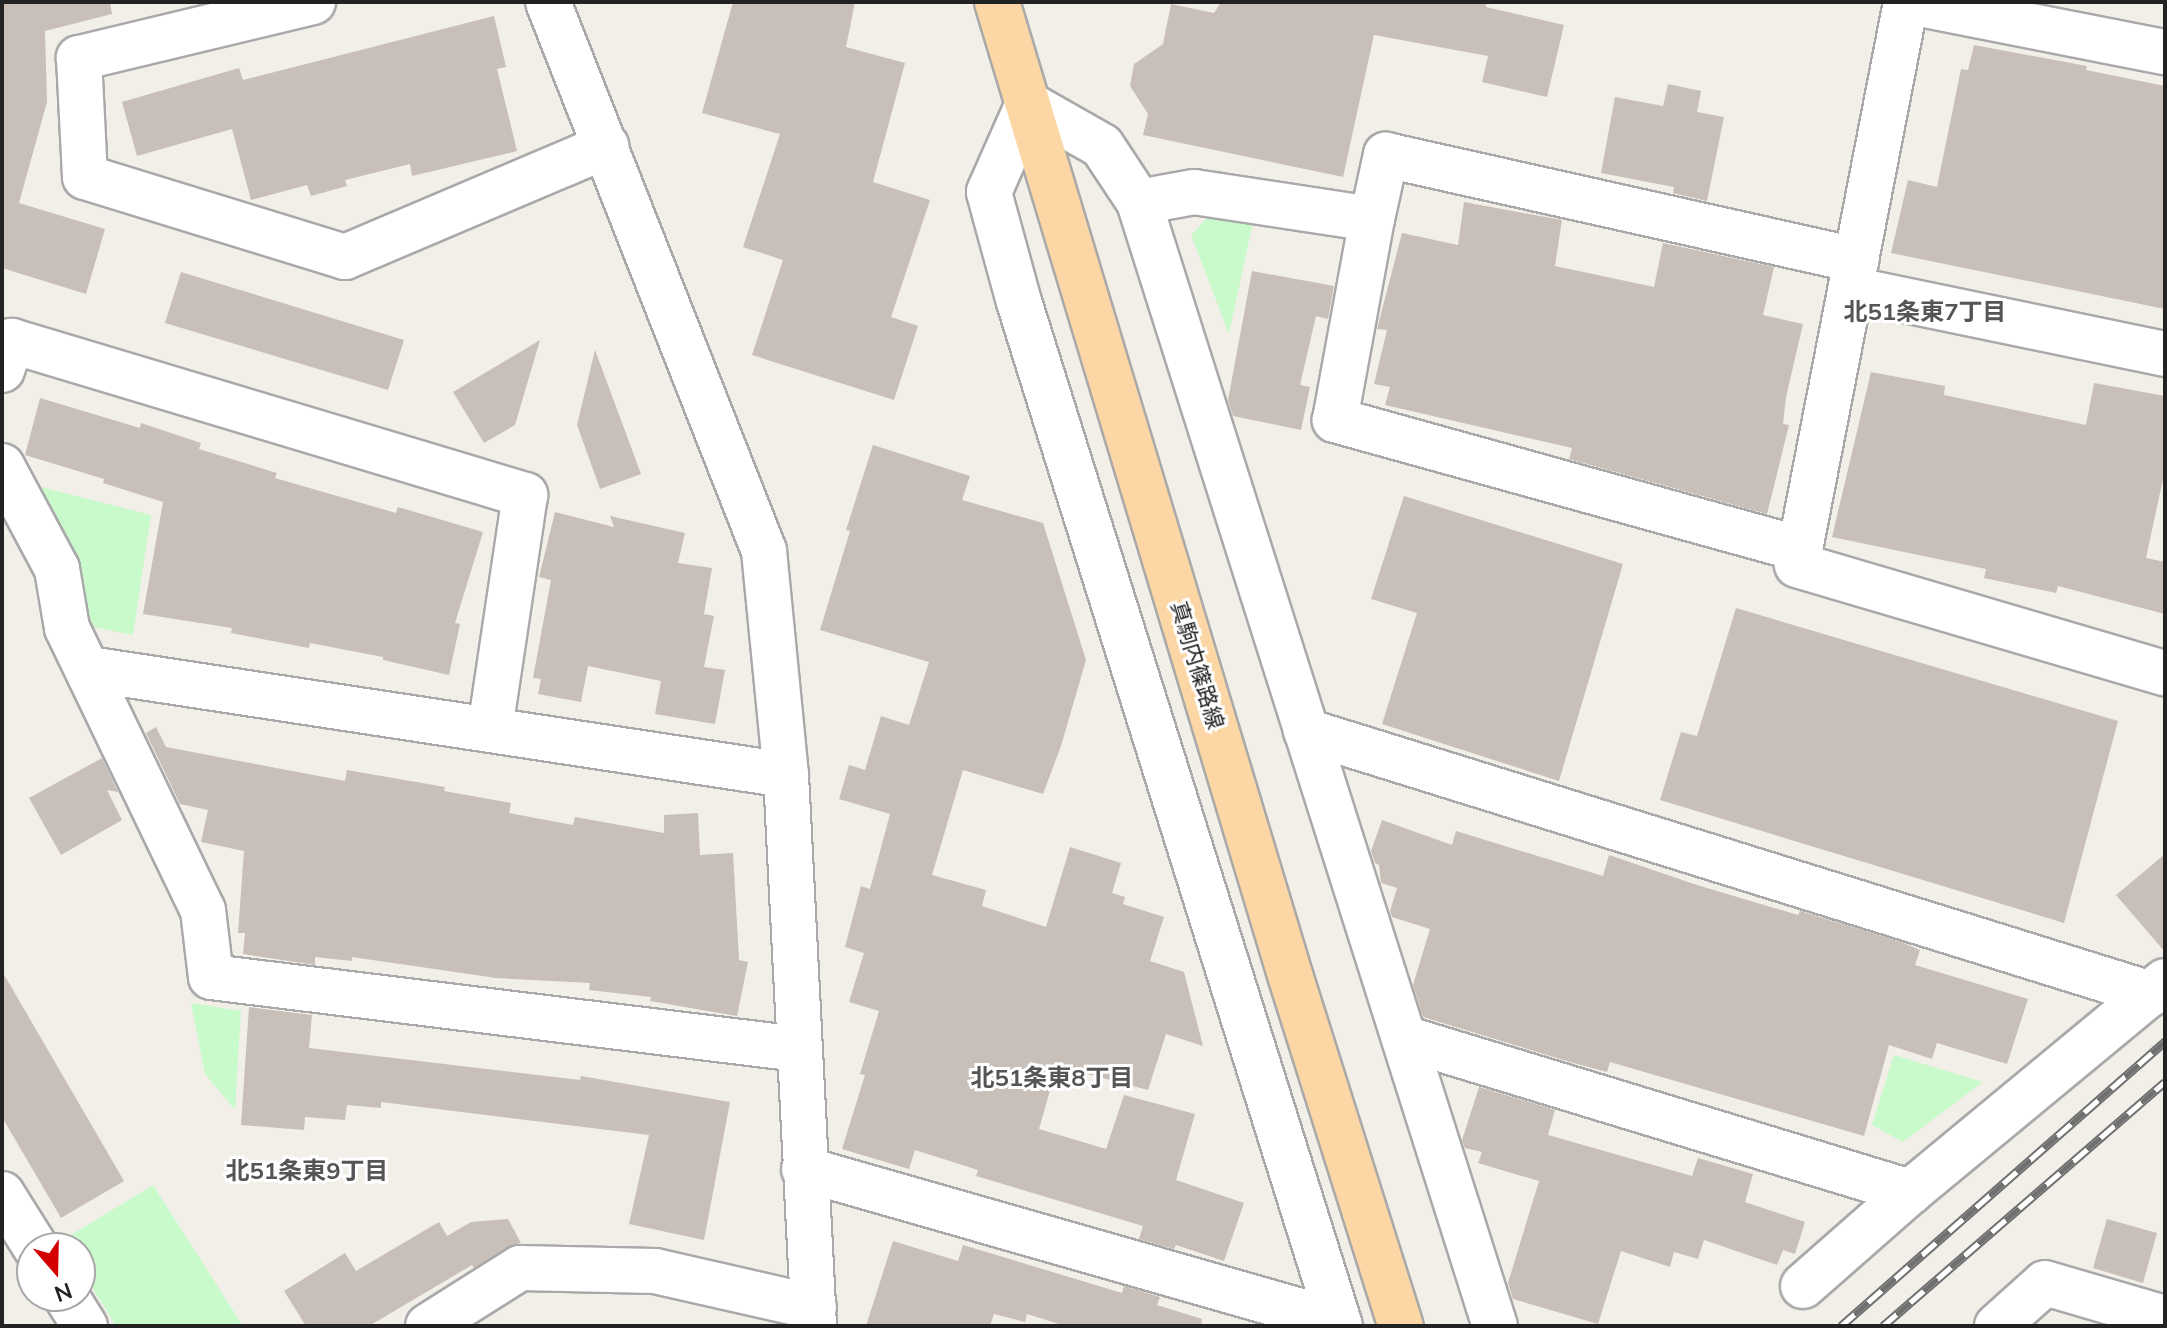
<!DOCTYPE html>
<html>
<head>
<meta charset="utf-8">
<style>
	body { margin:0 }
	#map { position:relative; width:2167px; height:1328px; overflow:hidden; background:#f2efe9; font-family:Mulish,"Noto Sans JP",sans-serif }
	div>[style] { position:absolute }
	.park>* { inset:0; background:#c8facc }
	.building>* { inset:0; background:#c7bfb8 }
	.roads { filter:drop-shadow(2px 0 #a9a9a9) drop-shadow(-2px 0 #a9a9a9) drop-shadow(0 2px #a9a9a9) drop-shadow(0 -2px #a9a9a9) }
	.street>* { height:44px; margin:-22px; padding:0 22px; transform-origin:22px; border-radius:22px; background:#fff }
	.primary>* { height:44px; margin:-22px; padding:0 22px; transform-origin:22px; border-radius:22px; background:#fcd6a4 }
	.rail>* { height:9px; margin-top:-4.5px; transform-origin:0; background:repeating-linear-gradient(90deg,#fff 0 18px,#707070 0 36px); box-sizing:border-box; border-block:2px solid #707070 }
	span { translate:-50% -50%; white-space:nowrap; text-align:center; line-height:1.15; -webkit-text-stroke:6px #fff; paint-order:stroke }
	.street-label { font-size:22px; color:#222 }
	.neighbourhood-label { font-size:24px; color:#555; font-weight:700 }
	.frame { position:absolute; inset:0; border:4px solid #222; pointer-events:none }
	.north { position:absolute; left:16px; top:1232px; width:80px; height:80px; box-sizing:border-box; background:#fff; border:2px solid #a7a7a7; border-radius:50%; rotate:160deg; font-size:22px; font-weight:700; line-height:32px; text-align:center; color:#222 }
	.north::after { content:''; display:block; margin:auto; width:28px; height:36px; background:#d40000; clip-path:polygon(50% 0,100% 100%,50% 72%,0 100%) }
</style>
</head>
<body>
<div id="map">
	<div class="park">
		<i style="clip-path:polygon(1209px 216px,1253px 222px,1229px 334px,1191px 235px)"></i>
		<i style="clip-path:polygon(41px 487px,151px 515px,133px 635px,78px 624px,72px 556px)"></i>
		<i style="clip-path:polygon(191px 1003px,241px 1011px,235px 1110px,205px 1074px)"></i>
		<i style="clip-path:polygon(1894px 1055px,1983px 1082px,1903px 1142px,1872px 1125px)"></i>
		<i style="clip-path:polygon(153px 1185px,243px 1326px,116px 1326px,80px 1268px,80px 1248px,68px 1248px,63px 1240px)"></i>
	</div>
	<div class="building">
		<i style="clip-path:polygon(2px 2px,110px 2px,112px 14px,45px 31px,47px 102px,19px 203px,105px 229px,86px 294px,2px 268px)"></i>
		<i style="clip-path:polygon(733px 2px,855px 2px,846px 47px,905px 63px,873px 182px,930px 200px,891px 317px,918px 326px,894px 400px,752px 355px,783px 260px,743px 247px,780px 134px,702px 113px)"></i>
		<i style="clip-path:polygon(1221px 2px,1487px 2px,1486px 7px,1564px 25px,1547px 97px,1482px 82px,1488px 56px,1374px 35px,1343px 177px,1143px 135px,1148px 114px,1130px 86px,1134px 64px,1163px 44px,1171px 4px,1214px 13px)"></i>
		<i style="clip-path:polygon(494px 16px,506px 67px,497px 69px,517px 151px,412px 176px,410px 164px,345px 180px,347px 186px,311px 196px,307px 185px,251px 200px,232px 129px,137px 156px,122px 102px,239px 68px,243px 80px)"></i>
		<i style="clip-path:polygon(1974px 45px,2087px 66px,2086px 70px,2165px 86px,2165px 309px,1891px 253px,1908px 180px,1937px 187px,1961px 69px,1968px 70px)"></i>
		<i style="clip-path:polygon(1668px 84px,1701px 91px,1697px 112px,1724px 117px,1707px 201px,1673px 193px,1674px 187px,1601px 173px,1615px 97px,1663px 106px)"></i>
		<i style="clip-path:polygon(1464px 202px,1562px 220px,1555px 266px,1654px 287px,1663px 243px,1774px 267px,1763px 315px,1803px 324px,1786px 397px,1783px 424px,1789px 425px,1767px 514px,1569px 459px,1572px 448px,1385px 405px,1390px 387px,1374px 384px,1387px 330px,1377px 329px,1402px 233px,1458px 245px)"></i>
		<i style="clip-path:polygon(1252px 271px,1334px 286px,1328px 319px,1316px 316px,1300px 385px,1310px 387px,1301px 430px,1233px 416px,1228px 400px)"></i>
		<i style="clip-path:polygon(181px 272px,404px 340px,388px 390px,165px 323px)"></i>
		<i style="clip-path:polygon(540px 340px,515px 425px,484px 443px,453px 392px)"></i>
		<i style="clip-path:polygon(595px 350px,641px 474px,600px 489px,577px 425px)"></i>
		<i style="clip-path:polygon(1871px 372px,1945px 386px,1944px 395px,2086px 425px,2094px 383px,2165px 396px,2165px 470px,2146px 558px,2165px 562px,2165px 614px,2058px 586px,2056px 593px,1984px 578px,1986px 569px,1832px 537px)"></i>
		<i style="clip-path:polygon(40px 398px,140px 428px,141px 423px,201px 443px,199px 449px,277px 473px,275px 478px,396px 513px,398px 507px,483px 532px,455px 623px,460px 624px,449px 675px,383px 660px,383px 657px,310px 643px,309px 648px,231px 633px,232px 628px,143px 614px,163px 502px,103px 483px,104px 479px,25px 455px)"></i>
		<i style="clip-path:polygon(873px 445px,970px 476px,962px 500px,1043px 523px,1086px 660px,1061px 746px,1043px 794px,963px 770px,932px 875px,986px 890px,982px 906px,1046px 927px,1070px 847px,1121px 863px,1112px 893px,1125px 897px,1123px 904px,1164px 917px,1150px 961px,1184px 972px,1203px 1046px,1166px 1034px,1148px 1090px,1057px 1066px,1039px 1129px,1106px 1149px,1124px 1095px,1195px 1114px,1176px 1180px,1244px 1203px,1224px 1261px,1176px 1245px,1174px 1249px,1139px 1239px,1143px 1226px,976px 1176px,978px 1170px,915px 1150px,909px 1169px,842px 1149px,865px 1075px,860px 1074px,879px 1011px,849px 1002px,864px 953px,845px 947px,861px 886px,870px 889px,890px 814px,839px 799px,849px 765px,865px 770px,881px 716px,909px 725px,929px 662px,820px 630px,850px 531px,846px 530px)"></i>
		<i style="clip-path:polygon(1404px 496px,1623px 564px,1559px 781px,1382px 724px,1417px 613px,1371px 599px)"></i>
		<i style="clip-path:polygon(555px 512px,614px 527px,610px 516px,685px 533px,678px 563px,712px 568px,704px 614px,714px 616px,704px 667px,725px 670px,715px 724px,655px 714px,661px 681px,588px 666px,581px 702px,538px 694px,541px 679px,533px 678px,551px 580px,539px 577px)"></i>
		<i style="clip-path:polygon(1736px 608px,2118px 721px,2064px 923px,1660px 800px,1681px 732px,1697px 736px)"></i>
		<i style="clip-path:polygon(156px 727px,166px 747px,345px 781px,347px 770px,445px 787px,444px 791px,511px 803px,509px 813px,573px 825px,575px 817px,664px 833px,664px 815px,698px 813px,700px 855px,733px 853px,739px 960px,748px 962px,737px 1016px,650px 1001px,651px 997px,589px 990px,590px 983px,496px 978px,352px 957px,352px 961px,315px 957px,315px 965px,243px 954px,245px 933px,238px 933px,244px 851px,201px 842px,208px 810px,180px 804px,146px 733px)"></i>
		<i style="clip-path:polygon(102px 758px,118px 792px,107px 790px,122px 820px,61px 855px,29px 798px)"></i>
		<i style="clip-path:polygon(1382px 820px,1452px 845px,1456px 831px,1603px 876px,1609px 855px,1697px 885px,1798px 915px,1800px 911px,1901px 942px,1920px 950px,1915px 965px,2028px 999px,2007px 1064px,1937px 1043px,1932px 1059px,1889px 1045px,1864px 1136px,1610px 1062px,1607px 1072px,1570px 1062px,1423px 1017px,1413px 985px,1430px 929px,1392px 917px,1390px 911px,1397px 888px,1381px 883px,1379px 865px,1375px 863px,1371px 851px)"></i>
		<i style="clip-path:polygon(2165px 854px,2165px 952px,2116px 895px)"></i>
		<i style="clip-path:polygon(2px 971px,124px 1181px,61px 1218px,2px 1117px)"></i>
		<i style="clip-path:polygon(249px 1007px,312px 1015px,309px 1048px,580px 1080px,581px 1076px,730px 1102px,704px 1240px,629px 1224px,649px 1135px,381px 1102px,381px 1108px,347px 1105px,345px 1120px,305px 1117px,304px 1130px,241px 1125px)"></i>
		<i style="clip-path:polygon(1479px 1087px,1555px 1110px,1548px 1135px,1692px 1176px,1698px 1158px,1753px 1174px,1745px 1202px,1805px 1222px,1795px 1254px,1783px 1250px,1777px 1265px,1704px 1240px,1698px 1259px,1674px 1252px,1670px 1267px,1621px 1251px,1598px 1324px,1513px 1299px,1508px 1283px,1539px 1181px,1478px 1163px,1482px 1152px,1465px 1148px,1462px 1140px)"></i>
		<i style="clip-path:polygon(508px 1219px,521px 1243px,507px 1247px,474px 1268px,472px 1265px,369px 1326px,306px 1326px,284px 1291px,345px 1253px,356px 1271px,439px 1222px,447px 1236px,471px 1222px)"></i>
		<i style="clip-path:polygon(2107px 1219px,2157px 1233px,2143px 1283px,2093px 1268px)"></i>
		<i style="clip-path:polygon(893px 1241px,958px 1261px,963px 1245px,1122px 1293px,1124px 1286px,1160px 1297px,1157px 1305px,1202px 1319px,1201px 1326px,1065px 1326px,1027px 1314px,1025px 1322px,994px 1314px,990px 1326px,866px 1326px)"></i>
	</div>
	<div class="roads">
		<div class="street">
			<i style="left:313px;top:2px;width:241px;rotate:166.5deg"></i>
			<i style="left:79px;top:58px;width:119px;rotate:87.1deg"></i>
			<i style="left:85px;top:177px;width:272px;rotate:17.1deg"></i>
			<i style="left:345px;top:257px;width:284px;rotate:-23deg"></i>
			<i style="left:548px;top:2px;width:590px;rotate:68.52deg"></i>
			<i style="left:764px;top:551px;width:225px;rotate:84.4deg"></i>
			<i style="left:786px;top:775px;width:552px;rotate:87.09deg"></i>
			<i style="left:1906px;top:2px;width:573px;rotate:100.96deg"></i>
			<i style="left:1797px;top:565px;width:384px;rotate:16.4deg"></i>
			<i style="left:1909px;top:2px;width:261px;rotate:11.1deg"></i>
			<i style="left:1139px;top:202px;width:56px;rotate:-10.3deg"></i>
			<i style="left:1194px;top:192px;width:180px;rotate:8.6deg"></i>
			<i style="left:1851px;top:289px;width:321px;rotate:11.7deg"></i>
			<i style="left:2px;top:370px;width:31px;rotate:-71deg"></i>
			<i style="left:12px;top:341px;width:536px;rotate:16.71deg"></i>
			<i style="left:525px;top:495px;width:236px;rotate:98.5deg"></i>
			<i style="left:2px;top:466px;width:117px;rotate:61.9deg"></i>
			<i style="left:57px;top:569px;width:60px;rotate:80.4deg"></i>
			<i style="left:67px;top:628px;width:313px;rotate:64.3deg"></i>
			<i style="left:203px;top:910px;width:67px;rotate:83.2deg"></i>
			<i style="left:211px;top:977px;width:591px;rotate:6.99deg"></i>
			<i style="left:1800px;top:549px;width:483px;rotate:-164.5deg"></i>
			<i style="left:1335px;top:420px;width:204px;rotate:-79.6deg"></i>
			<i style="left:1372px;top:219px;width:66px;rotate:-77.7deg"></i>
			<i style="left:1386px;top:155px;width:482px;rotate:12.6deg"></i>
			<i style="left:89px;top:669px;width:705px;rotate:8.65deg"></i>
			<i style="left:1306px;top:731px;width:885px;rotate:17.29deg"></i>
			<i style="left:1404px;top:1038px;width:529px;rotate:16.93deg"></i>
			<i style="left:804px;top:1169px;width:556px;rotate:15.96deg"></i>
			<i style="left:2px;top:1194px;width:64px;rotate:57.8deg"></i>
			<i style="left:1803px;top:1286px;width:142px;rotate:-41.3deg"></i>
			<i style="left:1910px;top:1192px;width:331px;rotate:-39.6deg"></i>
			<i style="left:66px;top:1296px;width:36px;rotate:58deg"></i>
			<i style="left:428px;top:1326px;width:109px;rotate:-32.2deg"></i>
			<i style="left:520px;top:1268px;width:135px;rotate:1.3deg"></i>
			<i style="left:655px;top:1271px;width:163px;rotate:12.8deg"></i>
			<i style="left:1340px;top:1326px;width:1073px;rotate:-107.4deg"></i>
			<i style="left:1019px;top:302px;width:114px;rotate:-105.3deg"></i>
			<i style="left:989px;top:192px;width:96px;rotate:-66.1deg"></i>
			<i style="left:1028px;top:104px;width:85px;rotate:29.6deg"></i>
			<i style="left:1102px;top:146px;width:67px;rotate:56.5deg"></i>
			<i style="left:1139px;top:202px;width:1179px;rotate:72.43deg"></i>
			<i style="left:1997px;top:1326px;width:64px;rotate:-41.9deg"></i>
			<i style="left:2045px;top:1283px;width:125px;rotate:16.3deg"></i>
		</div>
		<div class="primary">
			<i style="left:997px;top:2px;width:1019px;rotate:73.24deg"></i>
			<i style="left:1291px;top:978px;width:365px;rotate:72.5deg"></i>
		</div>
	</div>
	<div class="rail">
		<i style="left:1841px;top:1326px;width:432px;rotate:-41.3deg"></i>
		<i style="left:1883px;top:1326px;width:373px;rotate:-40.9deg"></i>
	</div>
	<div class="street-label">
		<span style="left:1197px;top:665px;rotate:73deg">真駒内篠路線</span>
	</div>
	<div class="neighbourhood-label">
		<span style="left:1925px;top:312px">北51条東7丁目</span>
		<span style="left:1052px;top:1078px">北51条東8丁目</span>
		<span style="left:307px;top:1171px">北51条東9丁目</span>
	</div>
	<div class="frame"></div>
	<div class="north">N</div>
</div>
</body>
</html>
